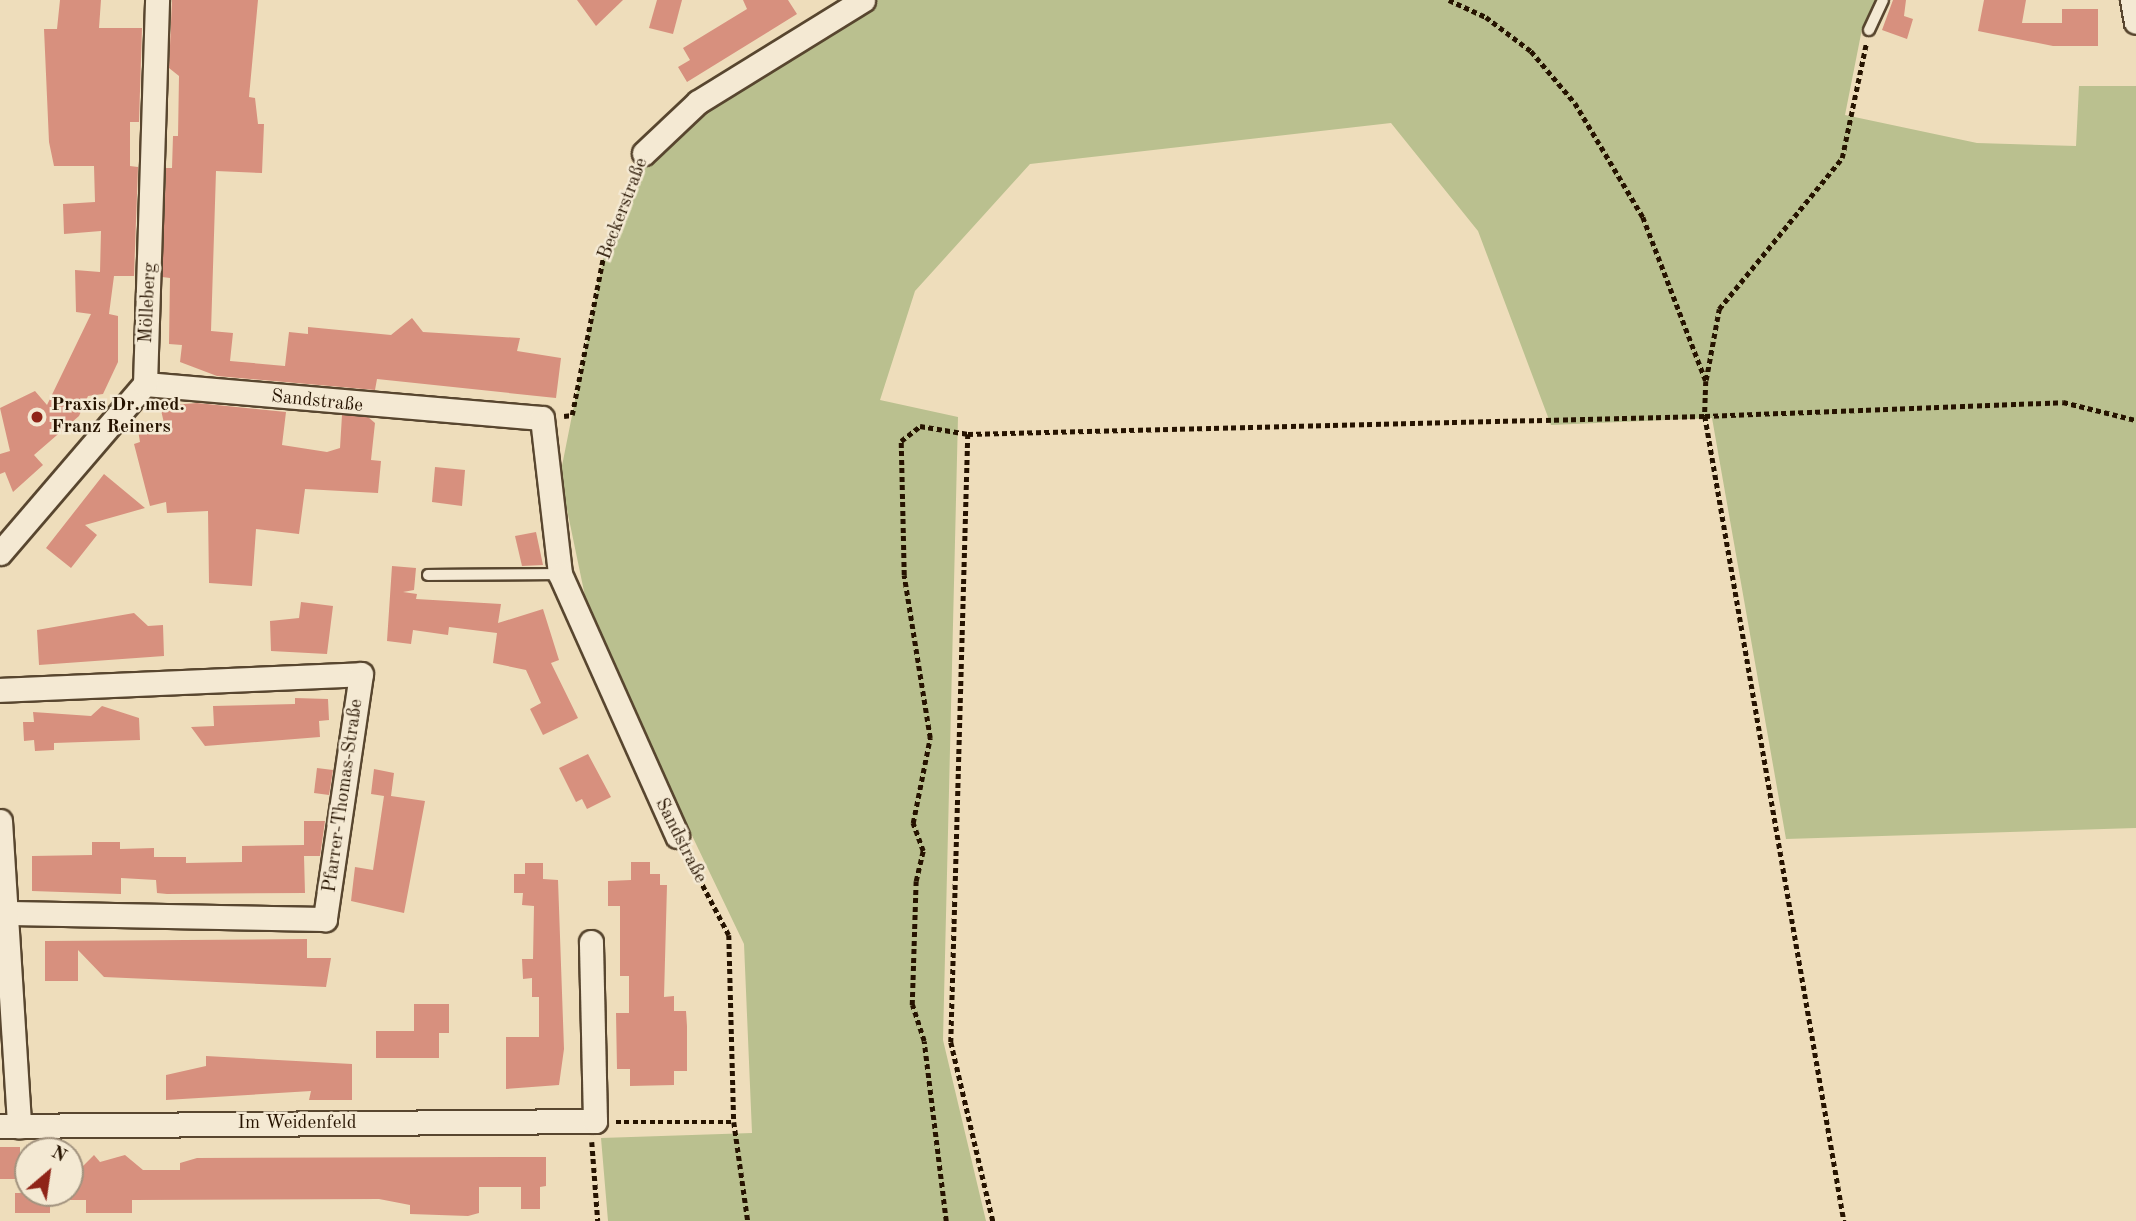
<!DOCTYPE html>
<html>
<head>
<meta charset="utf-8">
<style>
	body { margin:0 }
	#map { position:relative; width:2136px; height:1221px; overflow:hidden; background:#edb; font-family:"Old Standard TT",serif }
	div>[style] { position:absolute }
	.green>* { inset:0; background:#bac08f }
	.building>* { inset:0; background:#d7907e }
	.path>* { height:4.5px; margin-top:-2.25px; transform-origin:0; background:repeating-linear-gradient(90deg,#261300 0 5px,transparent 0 8.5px) }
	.roads { filter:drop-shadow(2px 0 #58462f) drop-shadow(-2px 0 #58462f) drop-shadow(0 2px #58462f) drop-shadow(0 -2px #58462f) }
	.service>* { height:10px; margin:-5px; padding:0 5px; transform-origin:5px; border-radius:5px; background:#f4e9d3 }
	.minor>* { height:23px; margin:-11.5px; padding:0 11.5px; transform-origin:11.5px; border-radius:11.5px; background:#f4e9d3 }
	.dots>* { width:19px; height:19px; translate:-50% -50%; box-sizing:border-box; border:4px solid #f4e9d3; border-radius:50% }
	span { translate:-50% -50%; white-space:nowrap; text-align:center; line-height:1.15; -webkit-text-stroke:5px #f4e9d3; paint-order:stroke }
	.street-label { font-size:19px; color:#261300 }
	.poi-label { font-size:19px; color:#261300; font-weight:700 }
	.left { translate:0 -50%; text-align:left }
	.north { position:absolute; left:14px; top:1137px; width:70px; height:70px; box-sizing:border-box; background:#f4e9d3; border:2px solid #a2937f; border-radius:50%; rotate:29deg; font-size:19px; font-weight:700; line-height:28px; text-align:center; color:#261300 }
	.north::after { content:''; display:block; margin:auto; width:24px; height:32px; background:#8f2418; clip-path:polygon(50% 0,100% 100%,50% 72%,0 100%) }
</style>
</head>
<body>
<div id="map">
	<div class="green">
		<i style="clip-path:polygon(863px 0,1879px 0,1862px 29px,1845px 115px,1977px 143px,2076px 146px,2079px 86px,2136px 86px,2136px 828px,1786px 839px,1712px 418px,1551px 425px,1478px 231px,1391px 123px,1030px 164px,915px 291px,880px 400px,958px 417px,943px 1040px,986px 1221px,608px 1221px,601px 1138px,752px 1133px,744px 944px,591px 625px,560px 476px,605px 249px,644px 153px)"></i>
	</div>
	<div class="building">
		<i style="clip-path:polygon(60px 0,101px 0,99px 28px,142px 28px,139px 122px,130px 122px,130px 166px,138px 167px,134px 276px,114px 276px,109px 314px,118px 316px,118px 362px,103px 394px,88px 396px,79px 416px,34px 455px,43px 465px,13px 492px,5px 472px,0 474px,0 454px,10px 451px,0 408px,35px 391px,47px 405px,91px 314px,76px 312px,75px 270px,100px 272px,101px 231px,64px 234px,63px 204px,95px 202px,94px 166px,54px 166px,49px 142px,44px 29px,57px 29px)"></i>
		<i style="clip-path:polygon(172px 0,258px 0,249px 97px,255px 98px,258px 124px,264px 124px,262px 173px,216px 171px,211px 331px,233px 333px,230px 361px,285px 366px,289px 332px,308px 334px,308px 327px,391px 335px,412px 318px,423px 332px,520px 338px,517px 351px,561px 358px,556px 398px,377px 379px,375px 390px,217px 376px,180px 362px,182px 345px,169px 344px,170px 278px,162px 277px,166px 168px,172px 168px,173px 136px,178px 136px,179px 76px,169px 68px)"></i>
		<i style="clip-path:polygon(577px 0,623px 0,596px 26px)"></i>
		<i style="clip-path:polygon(657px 0,682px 0,673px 34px,649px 28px)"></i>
		<i style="clip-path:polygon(743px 0,788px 0,797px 14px,687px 82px,678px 67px,690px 60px,683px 48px,747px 9px)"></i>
		<i style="clip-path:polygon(1893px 0,1906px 0,1904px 16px,1913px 19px,1907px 39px,1882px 30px)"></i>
		<i style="clip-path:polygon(1984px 0,2026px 0,2022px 23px,2062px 23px,2062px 9px,2098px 9px,2098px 46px,2053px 46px,1978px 31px)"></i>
		<i style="clip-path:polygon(197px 403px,286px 412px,282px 445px,327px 452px,340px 448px,342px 415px,368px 417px,375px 423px,371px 460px,381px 461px,378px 493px,305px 489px,299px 534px,256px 529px,252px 586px,209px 583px,208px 511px,167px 513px,166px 502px,150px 506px,134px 444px,140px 442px,138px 430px,164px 423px,160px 406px)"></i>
		<i style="clip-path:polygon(435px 467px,465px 470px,462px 506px,432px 502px)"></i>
		<i style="clip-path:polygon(104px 474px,145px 508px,85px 525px,97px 535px,71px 568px,46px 548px)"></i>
		<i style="clip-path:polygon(536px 532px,543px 565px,522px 566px,515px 536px)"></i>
		<i style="clip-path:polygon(392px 566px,416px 568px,414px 590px,403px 592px,417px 594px,416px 599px,501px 604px,498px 623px,543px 609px,559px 660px,551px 663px,578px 718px,543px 735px,530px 709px,541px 703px,526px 670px,493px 663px,497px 633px,449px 627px,448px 635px,413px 630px,411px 644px,387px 641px)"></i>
		<i style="clip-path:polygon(301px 602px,333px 606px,327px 654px,271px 651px,270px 621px,299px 618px)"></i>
		<i style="clip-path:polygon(134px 613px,148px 626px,163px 625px,164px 656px,39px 665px,37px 630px)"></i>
		<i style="clip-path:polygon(295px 698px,328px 699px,329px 720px,319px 721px,320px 737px,205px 746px,191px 727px,214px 726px,213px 706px,295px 704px)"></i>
		<i style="clip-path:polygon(102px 706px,139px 718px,140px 740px,54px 743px,54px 750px,35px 751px,34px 740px,24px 741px,23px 722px,34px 722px,33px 712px,91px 716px)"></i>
		<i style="clip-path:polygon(588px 754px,611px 797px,587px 809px,582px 799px,576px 802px,559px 768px)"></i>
		<i style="clip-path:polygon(317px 768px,333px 770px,329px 795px,314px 793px)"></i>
		<i style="clip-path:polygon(374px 769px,394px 773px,391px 796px,425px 801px,404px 913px,351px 901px,355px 867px,373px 870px,384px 796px,371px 794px)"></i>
		<i style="clip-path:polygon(304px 821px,325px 821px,320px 856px,304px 856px,305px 893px,167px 894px,157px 893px,156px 880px,121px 878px,121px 894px,32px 891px,32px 856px,92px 855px,92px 842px,120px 842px,120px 849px,154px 848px,154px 857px,186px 857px,186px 863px,242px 862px,242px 846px,304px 845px)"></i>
		<i style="clip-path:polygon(631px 862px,650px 862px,650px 874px,660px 874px,660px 885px,667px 885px,664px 997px,674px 996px,674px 1011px,686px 1011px,687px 1026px,687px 1071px,674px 1071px,674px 1085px,630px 1086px,630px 1069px,617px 1069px,616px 1013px,629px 1013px,629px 976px,620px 976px,620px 906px,608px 906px,608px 881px,631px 880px)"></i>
		<i style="clip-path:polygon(525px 863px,543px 863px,543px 879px,558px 880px,564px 1049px,559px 1085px,506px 1089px,506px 1037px,539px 1037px,539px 997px,532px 997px,532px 978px,523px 979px,522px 959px,533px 959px,534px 906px,522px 905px,523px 893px,514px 893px,514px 874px,525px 874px)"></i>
		<i style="clip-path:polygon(307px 939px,307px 958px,331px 958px,326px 987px,104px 977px,78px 950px,78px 981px,45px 981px,45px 941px)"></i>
		<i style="clip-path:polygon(414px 1004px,449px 1004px,449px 1033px,439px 1033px,439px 1058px,376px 1058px,376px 1031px,414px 1031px)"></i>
		<i style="clip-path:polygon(206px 1056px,352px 1064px,352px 1100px,309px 1100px,311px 1091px,166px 1100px,166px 1075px,206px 1066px)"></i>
		<i style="clip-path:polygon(0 1147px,20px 1147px,20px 1159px,28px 1158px,28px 1179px,0 1179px)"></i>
		<i style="clip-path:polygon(94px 1155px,100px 1162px,125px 1155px,143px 1170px,180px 1170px,180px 1163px,197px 1158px,546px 1157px,546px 1186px,540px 1187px,540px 1209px,521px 1209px,521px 1187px,479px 1187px,479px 1213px,468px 1216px,410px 1214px,410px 1205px,379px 1199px,132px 1200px,132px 1213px,86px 1213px,86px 1200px,70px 1200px,70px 1167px,82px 1167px)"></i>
		<i style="clip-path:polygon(15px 1193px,50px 1193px,50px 1213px,15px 1213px)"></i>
	</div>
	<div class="path">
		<i style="left:1449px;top:0;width:41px;rotate:24.7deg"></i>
		<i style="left:1486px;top:17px;width:56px;rotate:37.1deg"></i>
		<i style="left:1531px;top:51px;width:68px;rotate:49.8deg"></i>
		<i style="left:1575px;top:103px;width:133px;rotate:59.2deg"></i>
		<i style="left:1643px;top:217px;width:176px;rotate:69deg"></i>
		<i style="left:1706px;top:381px;width:35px;rotate:92deg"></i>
		<i style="left:1705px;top:416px;width:358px;rotate:-2.2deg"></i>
		<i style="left:2063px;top:402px;width:75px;rotate:13.9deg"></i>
		<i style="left:1706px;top:380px;width:72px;rotate:-79.6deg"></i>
		<i style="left:1719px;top:309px;width:195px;rotate:-50.8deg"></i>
		<i style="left:1842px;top:158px;width:116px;rotate:-78.1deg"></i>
		<i style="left:564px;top:416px;width:8px;rotate:-7deg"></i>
		<i style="left:572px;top:415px;width:169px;rotate:-78.8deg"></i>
		<i style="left:605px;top:249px;width:83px;rotate:-68.1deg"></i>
		<i style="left:968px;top:434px;width:608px;rotate:91.6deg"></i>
		<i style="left:951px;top:1042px;width:184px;rotate:76.8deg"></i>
		<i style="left:687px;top:855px;width:90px;rotate:62.3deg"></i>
		<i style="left:729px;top:935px;width:187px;rotate:88.5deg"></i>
		<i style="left:734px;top:1122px;width:100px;rotate:82deg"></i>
		<i style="left:616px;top:1122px;width:118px"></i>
		<i style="left:592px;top:1142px;width:79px;rotate:85.7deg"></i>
		<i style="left:946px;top:1221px;width:181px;rotate:-97deg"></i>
		<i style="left:924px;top:1041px;width:38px;rotate:-108deg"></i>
		<i style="left:912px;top:1005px;width:124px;rotate:-88.2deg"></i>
		<i style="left:916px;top:881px;width:31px;rotate:-77deg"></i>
		<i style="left:923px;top:851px;width:30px;rotate:-110deg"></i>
		<i style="left:913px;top:823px;width:87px;rotate:-78.7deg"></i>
		<i style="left:930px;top:738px;width:165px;rotate:-99.1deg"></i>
		<i style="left:904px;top:575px;width:134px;rotate:-91.3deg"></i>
		<i style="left:901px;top:441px;width:24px;rotate:-38deg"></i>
		<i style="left:920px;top:426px;width:49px;rotate:9.5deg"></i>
		<i style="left:968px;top:434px;width:737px;rotate:-1.4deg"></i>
		<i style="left:1705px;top:416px;width:817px;rotate:80.2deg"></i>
	</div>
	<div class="roads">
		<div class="service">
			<i style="left:1869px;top:30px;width:33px;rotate:-65deg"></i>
			<i style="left:428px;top:575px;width:132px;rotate:-0.4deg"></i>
		</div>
		<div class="minor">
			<i style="left:2132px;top:0;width:22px;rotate:80deg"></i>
			<i style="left:644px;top:153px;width:74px;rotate:-43.4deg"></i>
			<i style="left:698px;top:102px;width:194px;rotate:-31.7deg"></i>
			<i style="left:145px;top:384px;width:398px;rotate:4.9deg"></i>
			<i style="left:542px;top:418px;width:157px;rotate:83.4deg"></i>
			<i style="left:560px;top:574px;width:287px;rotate:65.9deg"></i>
			<i style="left:0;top:553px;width:223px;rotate:-49.4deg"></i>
			<i style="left:145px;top:384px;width:384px;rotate:-88.2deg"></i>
			<i style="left:0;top:690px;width:361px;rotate:-2.5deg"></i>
			<i style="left:361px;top:674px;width:248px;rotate:98.4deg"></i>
			<i style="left:325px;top:919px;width:318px;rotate:-178.9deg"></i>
			<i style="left:0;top:821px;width:306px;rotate:86.4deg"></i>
			<i style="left:0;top:1126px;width:595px;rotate:-0.48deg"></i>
			<i style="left:595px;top:1121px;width:179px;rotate:-91.3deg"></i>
		</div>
	</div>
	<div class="dots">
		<i style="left:37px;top:417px;background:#8f2418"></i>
	</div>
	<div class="street-label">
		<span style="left:624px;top:209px;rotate:-69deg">Beckerstraße</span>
		<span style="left:149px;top:303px;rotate:-87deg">Mölleberg</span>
		<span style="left:317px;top:402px;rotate:6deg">Sandstraße</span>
		<span style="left:344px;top:796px;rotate:-82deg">Pfarrer-Thomas-Straße</span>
		<span style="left:680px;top:841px;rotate:63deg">Sandstraße</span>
		<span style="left:297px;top:1124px">Im Weidenfeld</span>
	</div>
	<div class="poi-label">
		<span class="left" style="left:51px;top:417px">Praxis Dr. med.<br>Franz Reiners</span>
	</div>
	<div class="north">N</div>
</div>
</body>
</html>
